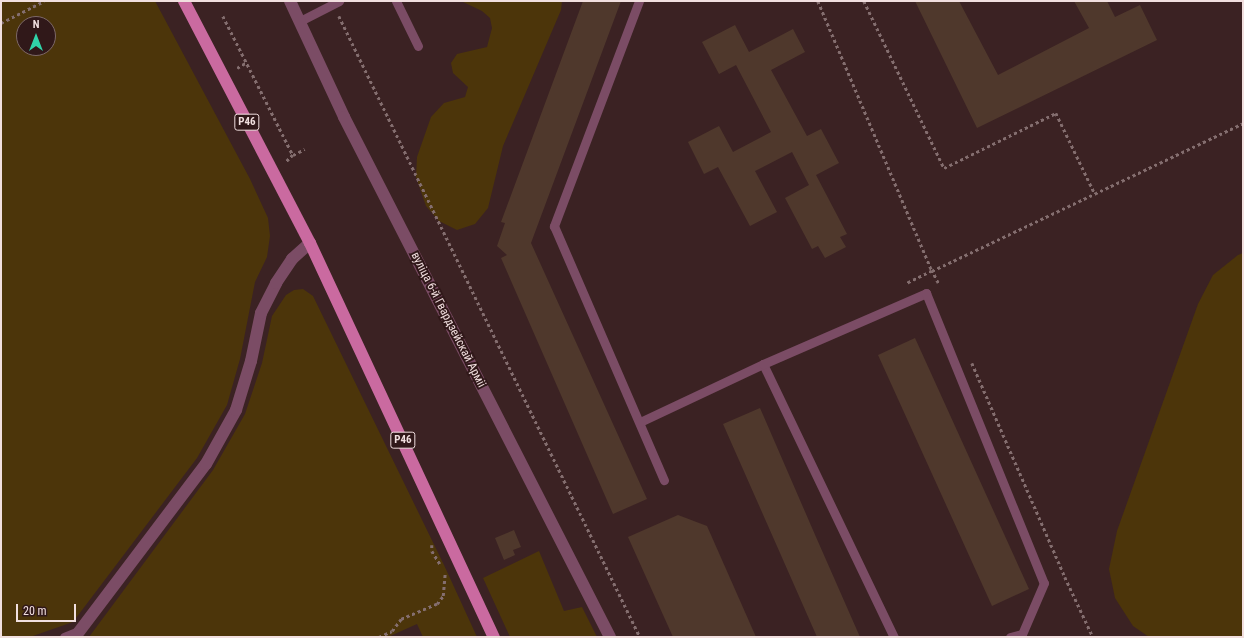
<!DOCTYPE html>
<html>
<head>
<meta charset="utf-8">
<style>
	body { margin:0 }
	#map { position:relative; width:1244px; height:638px; overflow:hidden; background:#3b2223; font-family:"Roboto Condensed",sans-serif }
	div>[style] { position:absolute }
	.green>* { inset:0; background:#4c350a }
	.building>* { inset:0; background:#4f382c }
	.path>* { height:2.5px; margin-top:-1.25px; transform-origin:0; background:repeating-linear-gradient(90deg,#846e6f 0 3px,transparent 0 6px) }
	.lane>* { height:9px; margin:-4.5px; padding:0 4.5px; transform-origin:4.5px; border-radius:4.5px; background:#7b4c65 }
	.street>* { height:12px; margin:-6px; padding:0 6px; transform-origin:6px; border-radius:6px; background:#7b4c65 }
	.primary>* { height:12px; margin:-6px; padding:0 6px; transform-origin:6px; border-radius:6px; background:#ca6aa0 }
	span { translate:-50% -50%; white-space:nowrap; text-align:center; line-height:1.15; -webkit-text-stroke:4px #301819; paint-order:stroke }
	.shield-label span { padding:1px 3px; background:#301819; border:1px solid; border-radius:3px; -webkit-text-stroke-width:0 }
	.shield-label { font-size:11px; color:#f1dfdf; font-weight:700 }
	.street-label { font-size:12px; color:#f1dfdf }
	.frame { position:absolute; inset:0; border:2px solid #f1dfdf; pointer-events:none }
	.north { position:absolute; left:16px; top:16px; width:40px; height:40px; box-sizing:border-box; background:#301819; border:1px solid #7d6868; border-radius:50%; rotate:0deg; font-size:11px; font-weight:700; line-height:16px; text-align:center; color:#f1dfdf }
	.north::after { content:''; display:block; margin:auto; width:14px; height:18px; background:#30d4a9; clip-path:polygon(50% 0,100% 100%,50% 72%,0 100%) }
	.scale { position:absolute; left:16px; top:604px; width:60px; height:18px; box-sizing:border-box; border:2px solid #f1dfdf; border-top:0; padding-left:5px; font-size:12px; line-height:14px; white-space:nowrap; color:#f1dfdf; -webkit-text-stroke:3px #301819; paint-order:stroke }
</style>
</head>
<body>
<div id="map">
	<div class="green">
		<i style="clip-path:polygon(evenodd,1px 1px,155px 1px,250px 179px,268px 218px,270px 236px,267px 257px,255px 282px,240px 359px,227px 405px,197px 458px,73px 622px,30px 637px,1px 637px,1px 1px,24px 24px,48px 24px,48px 48px,24px 48px,24px 24px)"></i>
		<i style="clip-path:polygon(461px 1px,562px 1px,561px 10px,503px 146px,488px 208px,475px 224px,457px 230px,439px 221px,426px 206px,416px 177px,417px 157px,431px 117px,444px 103px,465px 97px,468px 87px,453px 73px,451px 63px,457px 54px,487px 47px,492px 28px,490px 18px,482px 11px)"></i>
		<i style="clip-path:polygon(1243px 253px,1243px 636px,1149px 637px,1133px 626px,1115px 598px,1109px 569px,1117px 531px,1198px 304px,1213px 275px,1238px 255px)"></i>
		<i style="clip-path:polygon(303px 289px,313px 296px,444px 565px,477px 637px,423px 637px,417px 624px,388px 637px,89px 637px,213px 470px,245px 414px,262px 363px,272px 316px,286px 295px,294px 290px)"></i>
		<i style="clip-path:polygon(539px 551px,564px 611px,582px 607px,597px 637px,510px 637px,483px 578px)"></i>
	</div>
	<div class="building">
		<i style="clip-path:polygon(583px 1px,621px 1px,531px 243px,647px 499px,613px 514px,501px 258px,507px 255px,497px 246px,505px 223px,501px 222px)"></i>
		<i style="clip-path:polygon(915px 1px,959px 1px,998px 75px,1089px 28px,1074px 1px,1107px 1px,1115px 17px,1140px 5px,1157px 40px,977px 128px)"></i>
		<i style="clip-path:polygon(735px 25px,749px 52px,793px 29px,805px 52px,771px 70px,807px 136px,821px 129px,839px 163px,816px 175px,847px 234px,840px 237px,846px 247px,825px 258px,818px 246px,812px 249px,785px 198px,809px 185px,792px 152px,755px 171px,777px 212px,750px 226px,718px 167px,704px 174px,688px 142px,719px 126px,733px 152px,771px 132px,736px 65px,719px 74px,702px 42px)"></i>
		<i style="clip-path:polygon(915px 338px,1029px 589px,992px 606px,878px 355px)"></i>
		<i style="clip-path:polygon(760px 408px,816px 537px,860px 637px,817px 637px,780px 553px,723px 424px)"></i>
		<i style="clip-path:polygon(678px 515px,707px 526px,756px 637px,673px 637px,628px 537px)"></i>
		<i style="clip-path:polygon(514px 530px,521px 547px,513px 550px,515px 555px,504px 560px,495px 538px)"></i>
	</div>
	<div class="path">
		<i style="left:818px;top:1px;width:293px;rotate:67.1deg"></i>
		<i style="left:932px;top:271px;width:28px;rotate:154deg"></i>
		<i style="left:864px;top:1px;width:185px;rotate:64.4deg"></i>
		<i style="left:944px;top:168px;width:125px;rotate:-26.2deg"></i>
		<i style="left:1056px;top:113px;width:90px;rotate:64.3deg"></i>
		<i style="left:223px;top:16px;width:156px;rotate:63.3deg"></i>
		<i style="left:293px;top:155px;width:10px;rotate:135deg"></i>
		<i style="left:339px;top:16px;width:690px;rotate:64.14deg"></i>
		<i style="left:1px;top:23px;width:48px;rotate:-27.1deg"></i>
		<i style="left:237px;top:68px;width:12px;rotate:-31deg"></i>
		<i style="left:293px;top:155px;width:13px;rotate:-27deg"></i>
		<i style="left:938px;top:283px;width:13px;rotate:-117deg"></i>
		<i style="left:932px;top:271px;width:344px;rotate:-25.4deg"></i>
		<i style="left:972px;top:363px;width:233px;rotate:66.5deg"></i>
		<i style="left:1065px;top:577px;width:66px;rotate:65deg"></i>
		<i style="left:432px;top:545px;width:6px;rotate:90deg"></i>
		<i style="left:432px;top:551px;width:15px;rotate:58deg"></i>
		<i style="left:379px;top:637px;width:14px;rotate:-25deg"></i>
		<i style="left:392px;top:631px;width:15px;rotate:-53deg"></i>
		<i style="left:401px;top:619px;width:39px;rotate:-23deg"></i>
		<i style="left:437px;top:604px;width:10px;rotate:-53deg"></i>
		<i style="left:443px;top:596px;width:23px;rotate:-85deg"></i>
	</div>
	<div class="lane">
		<i style="left:396px;top:1px;width:50px;rotate:63.9deg"></i>
		<i style="left:639px;top:1px;width:241px;rotate:110.7deg"></i>
		<i style="left:554px;top:226px;width:277px;rotate:66.6deg"></i>
		<i style="left:300px;top:21px;width:44px;rotate:-27.1deg"></i>
		<i style="left:763px;top:364px;width:303px;rotate:64.4deg"></i>
		<i style="left:640px;top:422px;width:136px;rotate:-25.2deg"></i>
		<i style="left:763px;top:364px;width:178px;rotate:-23.5deg"></i>
		<i style="left:926px;top:293px;width:313px;rotate:67.9deg"></i>
		<i style="left:1044px;top:583px;width:56px;rotate:113.3deg"></i>
		<i style="left:64px;top:637px;width:16px;rotate:-22deg"></i>
		<i style="left:1010px;top:637px;width:12px;rotate:-14deg"></i>
		<i style="left:1022px;top:634px;width:3px;rotate:108deg"></i>
	</div>
	<div class="street">
		<i style="left:290px;top:1px;width:128px;rotate:65deg"></i>
		<i style="left:344px;top:117px;width:584px;rotate:62.91deg"></i>
		<i style="left:75px;top:637px;width:217px;rotate:-52.9deg"></i>
		<i style="left:206px;top:464px;width:62px;rotate:-60.9deg"></i>
		<i style="left:236px;top:410px;width:51px;rotate:-73deg"></i>
		<i style="left:251px;top:361px;width:49px;rotate:-78.2deg"></i>
		<i style="left:261px;top:313px;width:34px;rotate:-63deg"></i>
		<i style="left:276px;top:283px;width:29px;rotate:-56deg"></i>
		<i style="left:292px;top:259px;width:24px;rotate:-42deg"></i>
	</div>
	<div class="primary">
		<i style="left:184px;top:1px;width:273px;rotate:62.5deg"></i>
		<i style="left:310px;top:243px;width:435px;rotate:65deg"></i>
	</div>
	<div class="shield-label">
		<span style="left:247px;top:122px">Р46</span>
		<span style="left:403px;top:440px">Р46</span>
	</div>
	<div class="street-label">
		<span style="left:448px;top:320px;rotate:63deg">вуліца 6-й Гвардзейскай Арміі</span>
	</div>
	<div class="frame"></div>
	<div class="north">N</div>
	<div class="scale">20 m</div>
</div>
</body>
</html>
